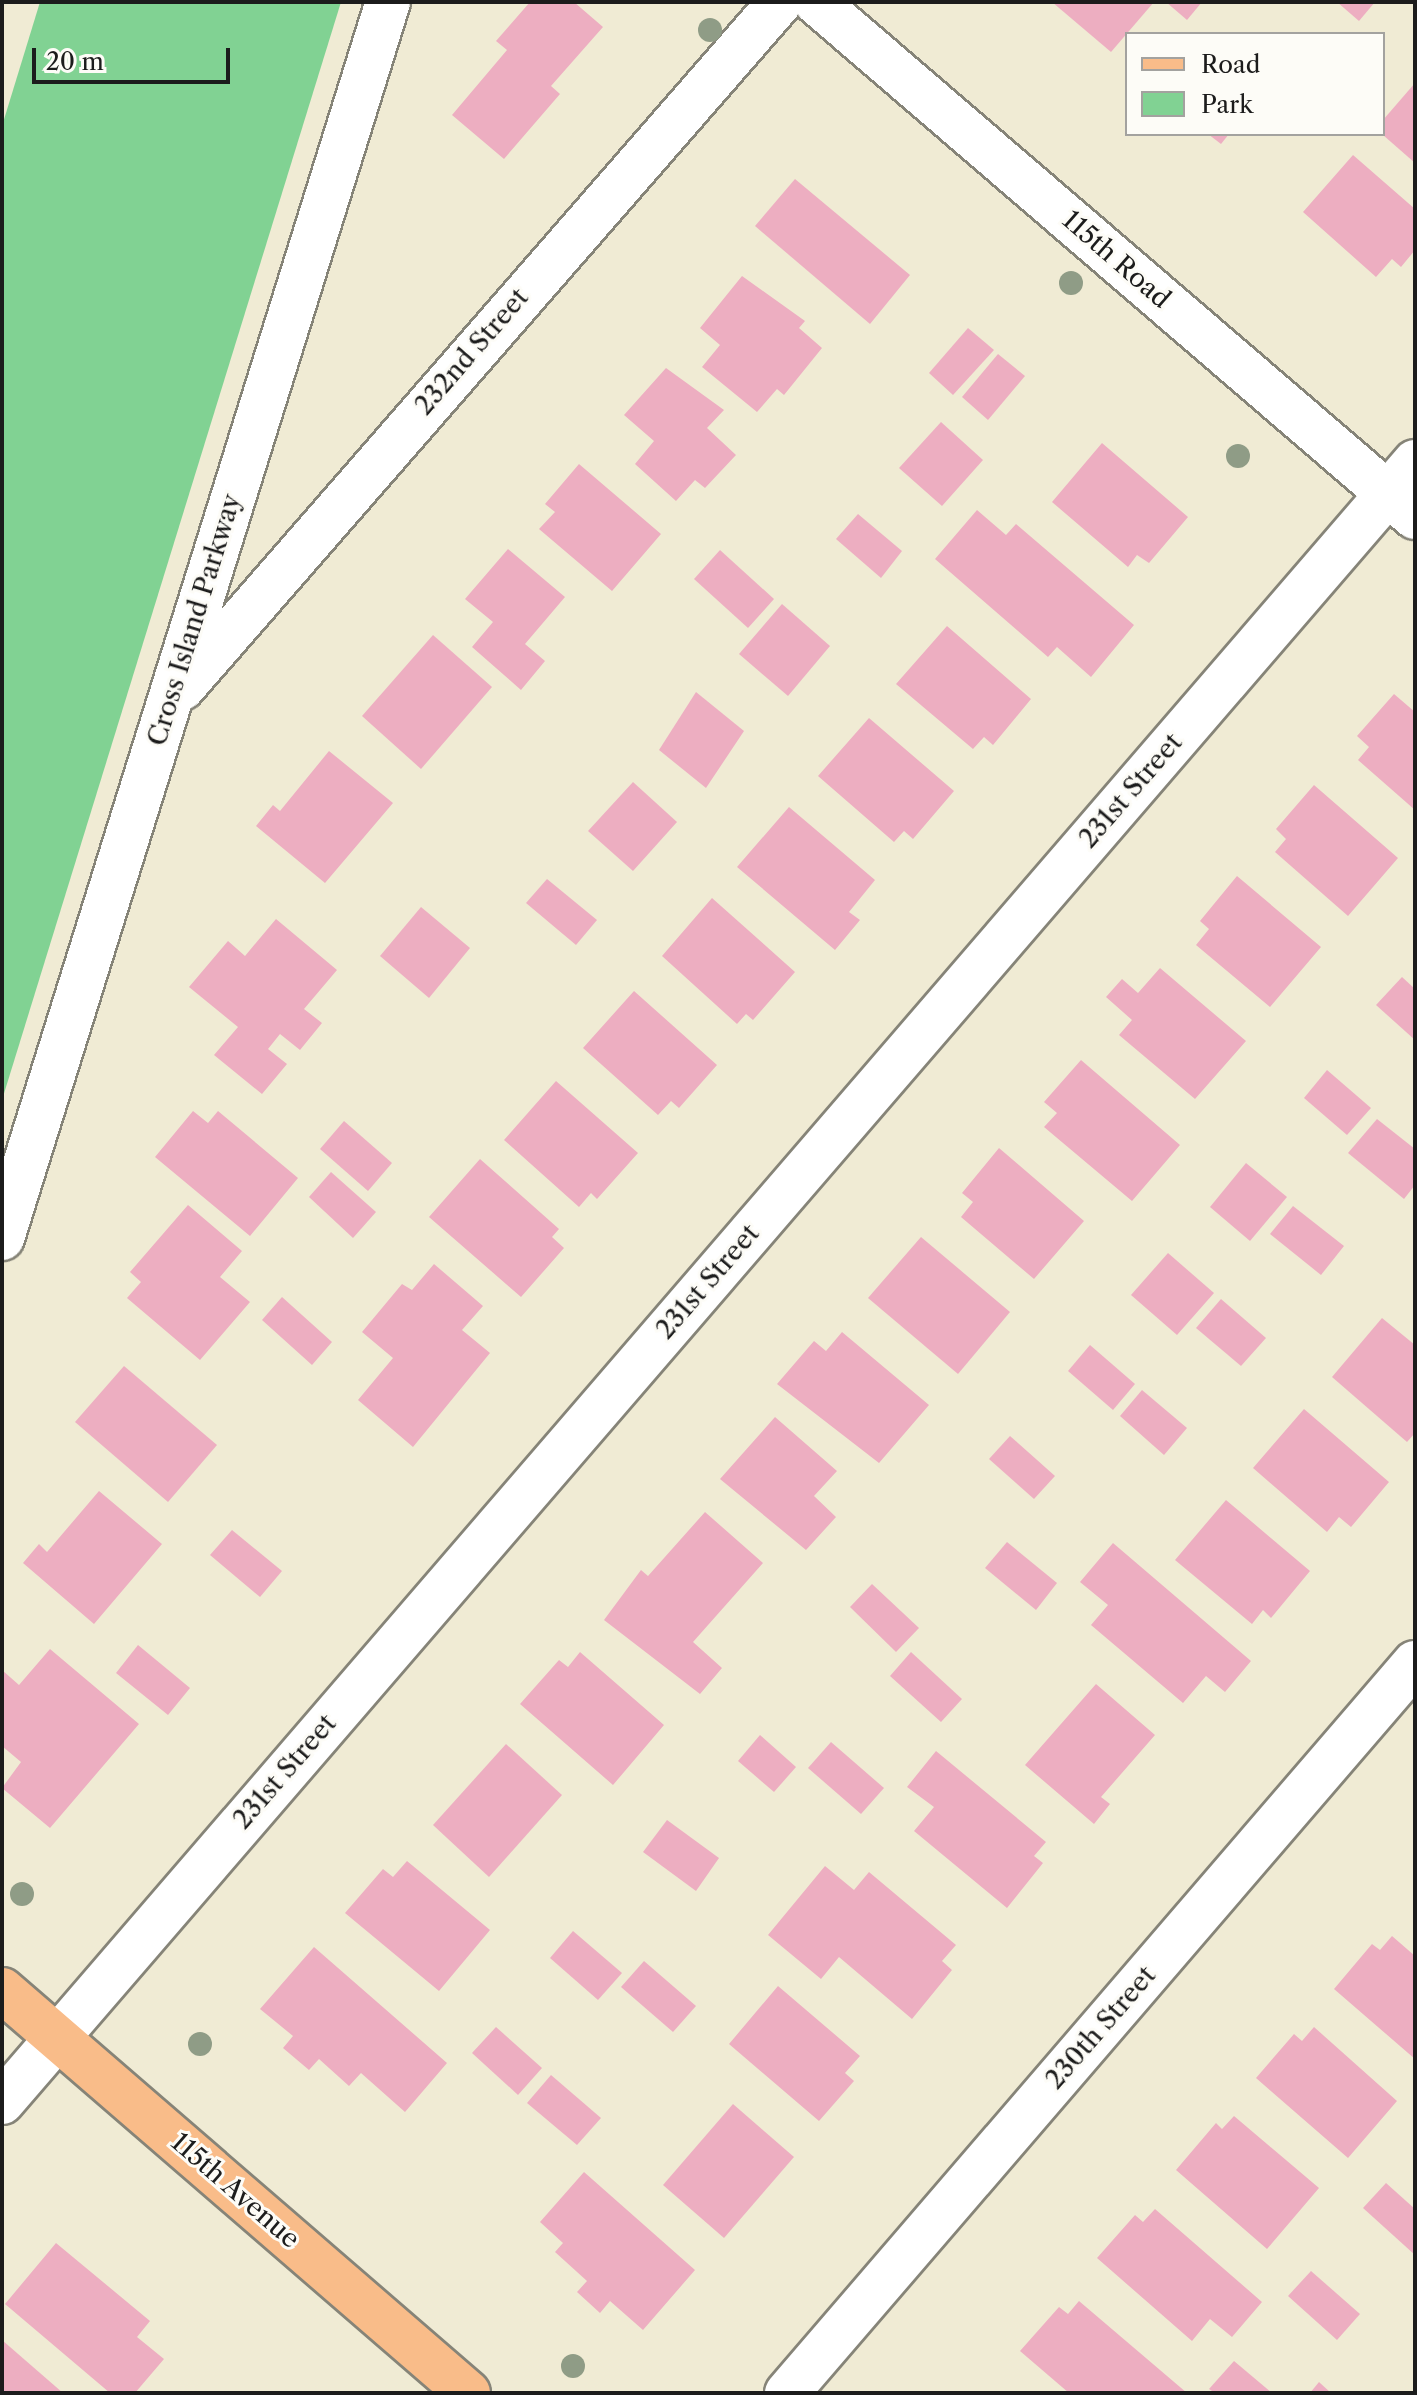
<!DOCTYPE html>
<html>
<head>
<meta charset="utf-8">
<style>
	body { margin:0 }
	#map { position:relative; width:1417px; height:2395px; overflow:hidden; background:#f0ebd4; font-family:"Libre Caslon Text",serif }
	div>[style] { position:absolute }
	.green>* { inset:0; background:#81d293 }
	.building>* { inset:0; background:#edaec1 }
	.roads { filter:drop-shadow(2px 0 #868478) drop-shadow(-2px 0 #868478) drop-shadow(0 2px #868478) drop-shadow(0 -2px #868478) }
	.minor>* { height:44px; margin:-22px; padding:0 22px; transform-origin:22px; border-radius:22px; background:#fff }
	.major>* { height:44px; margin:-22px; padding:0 22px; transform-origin:22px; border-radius:22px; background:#f9bc89 }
	.trees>* { width:24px; height:24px; margin:-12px; border-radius:50%; background:#8f9c86 }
	span { translate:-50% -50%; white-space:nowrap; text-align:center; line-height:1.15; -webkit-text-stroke:6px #fdfcf7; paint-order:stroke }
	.street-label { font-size:26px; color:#1c1c1c }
	.frame { position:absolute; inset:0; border:4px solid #1c1c1c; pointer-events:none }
	.legend { position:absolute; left:1125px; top:32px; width:260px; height:104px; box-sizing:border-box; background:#fdfcf7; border:2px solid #a3a29f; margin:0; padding:10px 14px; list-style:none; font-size:24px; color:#1c1c1c }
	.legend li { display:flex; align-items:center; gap:16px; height:40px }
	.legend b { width:40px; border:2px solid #a3a29f }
	.scale { position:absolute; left:32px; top:48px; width:198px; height:36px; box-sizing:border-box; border:4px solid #1c1c1c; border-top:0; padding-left:10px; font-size:24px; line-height:28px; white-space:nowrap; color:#1c1c1c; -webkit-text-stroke:6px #fdfcf7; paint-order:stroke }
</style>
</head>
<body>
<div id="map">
	<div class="green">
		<i style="clip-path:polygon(40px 2px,341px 2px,2px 1100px,2px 126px)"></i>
	</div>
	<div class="building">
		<i style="clip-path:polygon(530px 2px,574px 2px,603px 27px,551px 86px,560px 94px,504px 159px,452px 115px,507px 50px,496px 41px)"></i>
		<i style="clip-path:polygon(1052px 2px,1154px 2px,1111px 52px)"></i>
		<i style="clip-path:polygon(1166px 2px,1202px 2px,1187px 20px)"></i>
		<i style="clip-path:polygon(1337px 2px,1375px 2px,1359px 21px)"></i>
		<i style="clip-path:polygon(1415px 83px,1415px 163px,1383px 135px,1383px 120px)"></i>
		<i style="clip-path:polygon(1208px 134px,1229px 134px,1221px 144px)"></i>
		<i style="clip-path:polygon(1353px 155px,1415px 209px,1415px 250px,1401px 267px,1392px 259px,1376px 277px,1303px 212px)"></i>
		<i style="clip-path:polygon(795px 179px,910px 275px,870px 324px,755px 226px)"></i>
		<i style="clip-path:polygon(742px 276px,805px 321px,799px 328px,822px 348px,784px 395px,777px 389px,757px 412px,702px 367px,720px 345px,700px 328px)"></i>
		<i style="clip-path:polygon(968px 328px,994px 350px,953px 395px,929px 373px)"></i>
		<i style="clip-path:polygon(998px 354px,1025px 376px,988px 420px,962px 397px)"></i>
		<i style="clip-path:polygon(666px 368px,724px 410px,707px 428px,736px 455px,705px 488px,695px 480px,676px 501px,635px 464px,654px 441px,624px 415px)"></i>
		<i style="clip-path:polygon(941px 422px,983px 460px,942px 506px,899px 468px)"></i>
		<i style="clip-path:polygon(1102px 443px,1188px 517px,1149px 563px,1137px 555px,1128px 567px,1052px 502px)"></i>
		<i style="clip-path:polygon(579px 464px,661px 534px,612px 591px,539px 529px,555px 512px,545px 504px)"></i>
		<i style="clip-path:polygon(977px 510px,1006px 535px,1016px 524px,1134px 625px,1091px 677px,1057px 647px,1048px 657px,935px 559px)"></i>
		<i style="clip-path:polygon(858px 514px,902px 551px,881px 578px,836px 539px)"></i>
		<i style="clip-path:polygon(508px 549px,565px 597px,525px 644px,545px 661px,521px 690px,472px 647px,493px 622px,465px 599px)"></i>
		<i style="clip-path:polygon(720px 550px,774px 599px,748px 628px,694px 579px)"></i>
		<i style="clip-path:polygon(782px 604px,830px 646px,788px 696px,739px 654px)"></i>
		<i style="clip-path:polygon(947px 626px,1031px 699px,993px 745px,984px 737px,973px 749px,896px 684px)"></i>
		<i style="clip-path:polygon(433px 635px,492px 687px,421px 769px,362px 716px)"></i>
		<i style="clip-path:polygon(696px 692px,744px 731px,706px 788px,659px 750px)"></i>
		<i style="clip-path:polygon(1394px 694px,1415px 712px,1415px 810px,1358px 760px,1369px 747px,1357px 736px)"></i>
		<i style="clip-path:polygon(869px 718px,954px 791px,913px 839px,904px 831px,894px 842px,818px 776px)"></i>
		<i style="clip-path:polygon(329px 751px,393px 803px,325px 883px,256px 826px,273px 805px,280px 811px)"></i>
		<i style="clip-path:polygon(633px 782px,677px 822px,633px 871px,588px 831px)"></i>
		<i style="clip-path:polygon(1314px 785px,1398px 858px,1348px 916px,1275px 852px,1286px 839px,1276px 829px)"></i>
		<i style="clip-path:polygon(789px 807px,875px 880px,849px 912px,860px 920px,835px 950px,737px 867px)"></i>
		<i style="clip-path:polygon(1237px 876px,1321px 947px,1270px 1007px,1196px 945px,1209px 929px,1200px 921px)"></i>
		<i style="clip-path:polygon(547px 879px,597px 920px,576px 945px,526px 903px)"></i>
		<i style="clip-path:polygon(712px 898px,795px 972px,753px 1020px,746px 1014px,737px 1024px,662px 956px)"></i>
		<i style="clip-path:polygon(421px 907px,470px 948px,429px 998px,380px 956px)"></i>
		<i style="clip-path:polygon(276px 919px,337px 970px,304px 1009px,322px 1023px,300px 1050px,280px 1034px,268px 1049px,287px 1064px,262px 1094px,214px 1055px,238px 1027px,189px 987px,228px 941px,245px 956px)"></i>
		<i style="clip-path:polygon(1160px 968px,1246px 1041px,1195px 1099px,1119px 1035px,1132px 1020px,1106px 997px,1122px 979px,1138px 993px)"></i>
		<i style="clip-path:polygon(1402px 977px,1415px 989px,1415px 1040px,1376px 1005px)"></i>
		<i style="clip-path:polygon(634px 991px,717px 1065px,679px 1108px,671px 1101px,658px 1115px,583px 1048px)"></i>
		<i style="clip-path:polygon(1081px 1060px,1180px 1145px,1132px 1201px,1044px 1127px,1057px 1113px,1044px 1102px)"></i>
		<i style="clip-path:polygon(1327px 1070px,1371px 1108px,1347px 1135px,1304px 1098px)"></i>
		<i style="clip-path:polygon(556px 1081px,638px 1153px,597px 1199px,591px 1193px,579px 1207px,504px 1140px)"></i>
		<i style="clip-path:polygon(193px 1111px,208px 1123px,218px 1111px,298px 1178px,250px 1236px,155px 1157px)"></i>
		<i style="clip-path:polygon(1377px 1119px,1415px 1149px,1415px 1185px,1404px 1199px,1348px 1153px)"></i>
		<i style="clip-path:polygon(344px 1121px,392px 1163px,368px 1191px,320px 1149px)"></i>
		<i style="clip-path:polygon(999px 1148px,1084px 1221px,1034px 1279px,961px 1217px,973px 1202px,962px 1193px)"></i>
		<i style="clip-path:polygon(480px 1159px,559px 1229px,552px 1237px,564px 1248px,521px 1297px,429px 1217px)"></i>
		<i style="clip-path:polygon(1246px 1163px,1287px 1197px,1250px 1241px,1210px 1207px)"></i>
		<i style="clip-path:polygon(331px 1172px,376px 1212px,353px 1238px,309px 1197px)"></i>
		<i style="clip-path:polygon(188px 1205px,242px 1251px,220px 1277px,250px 1302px,200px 1360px,127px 1298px,141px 1282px,130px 1272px)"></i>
		<i style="clip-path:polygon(1293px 1206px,1344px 1246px,1321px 1275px,1270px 1234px)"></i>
		<i style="clip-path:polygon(921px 1237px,1010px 1312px,958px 1374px,868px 1298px)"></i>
		<i style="clip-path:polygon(1168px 1253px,1214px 1293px,1177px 1335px,1131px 1295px)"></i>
		<i style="clip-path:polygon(434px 1264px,483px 1306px,462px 1330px,490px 1353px,413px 1447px,358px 1400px,393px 1358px,362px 1332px,402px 1284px,412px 1290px)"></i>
		<i style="clip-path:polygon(282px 1297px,332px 1342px,312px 1365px,262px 1320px)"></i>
		<i style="clip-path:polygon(1221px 1299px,1266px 1338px,1241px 1366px,1196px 1328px)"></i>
		<i style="clip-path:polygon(1382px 1318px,1415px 1345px,1415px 1433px,1407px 1442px,1332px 1377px)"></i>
		<i style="clip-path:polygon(842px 1332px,929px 1405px,879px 1463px,777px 1384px,814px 1341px,826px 1351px)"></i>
		<i style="clip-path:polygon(1090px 1345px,1135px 1384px,1113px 1410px,1068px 1371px)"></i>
		<i style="clip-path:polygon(124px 1366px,217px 1445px,168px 1502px,75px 1422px)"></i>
		<i style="clip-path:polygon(1142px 1390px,1187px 1428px,1164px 1455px,1120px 1416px)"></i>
		<i style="clip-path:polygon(1304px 1409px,1389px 1482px,1351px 1527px,1339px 1517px,1327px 1532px,1253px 1468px)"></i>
		<i style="clip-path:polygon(775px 1417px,837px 1471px,814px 1496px,836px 1517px,806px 1550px,720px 1479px)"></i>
		<i style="clip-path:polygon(1010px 1436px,1055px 1476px,1034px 1499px,989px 1459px)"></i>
		<i style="clip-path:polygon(99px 1491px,162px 1544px,94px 1624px,23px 1563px,39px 1544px,47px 1552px)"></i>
		<i style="clip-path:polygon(1226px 1500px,1310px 1571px,1271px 1618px,1263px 1610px,1252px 1624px,1175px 1560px)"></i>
		<i style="clip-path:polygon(705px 1512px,763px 1563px,693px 1642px,722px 1668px,700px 1694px,604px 1620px,641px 1570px,648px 1576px)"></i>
		<i style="clip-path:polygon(232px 1530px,282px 1571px,260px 1597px,210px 1555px)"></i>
		<i style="clip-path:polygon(1007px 1542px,1057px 1583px,1036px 1610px,985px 1568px)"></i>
		<i style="clip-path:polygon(1113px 1543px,1251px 1661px,1225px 1692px,1206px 1676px,1183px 1703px,1091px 1625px,1108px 1605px,1080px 1582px)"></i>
		<i style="clip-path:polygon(872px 1584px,919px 1628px,896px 1652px,850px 1607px)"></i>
		<i style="clip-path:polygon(138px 1645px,190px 1688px,168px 1715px,116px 1673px)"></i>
		<i style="clip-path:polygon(50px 1649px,139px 1724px,50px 1828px,2px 1788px,21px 1762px,2px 1746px,2px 1670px,19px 1685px)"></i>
		<i style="clip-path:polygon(580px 1652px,664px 1725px,613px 1785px,520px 1704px,559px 1660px,568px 1667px)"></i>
		<i style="clip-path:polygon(911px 1652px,962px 1699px,941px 1722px,890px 1676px)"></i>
		<i style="clip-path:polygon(1096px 1684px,1155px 1735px,1101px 1797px,1110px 1804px,1094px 1824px,1025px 1765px)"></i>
		<i style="clip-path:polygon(760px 1735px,796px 1767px,774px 1792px,738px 1761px)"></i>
		<i style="clip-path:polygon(831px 1742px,884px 1788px,861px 1814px,808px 1768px)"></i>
		<i style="clip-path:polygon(506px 1744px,562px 1795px,489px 1877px,433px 1825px)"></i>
		<i style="clip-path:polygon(936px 1751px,1046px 1842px,1034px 1856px,1043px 1863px,1007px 1908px,914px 1831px,934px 1807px,907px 1787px)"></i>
		<i style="clip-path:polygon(667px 1820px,719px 1858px,696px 1891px,643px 1852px)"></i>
		<i style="clip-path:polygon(407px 1861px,490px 1930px,439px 1991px,345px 1913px,383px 1869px,393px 1877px)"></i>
		<i style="clip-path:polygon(825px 1866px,854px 1890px,869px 1872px,956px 1945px,942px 1961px,952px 1970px,912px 2019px,839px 1957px,821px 1979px,768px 1935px)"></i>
		<i style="clip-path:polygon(573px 1931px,622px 1973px,598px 2000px,550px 1958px)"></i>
		<i style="clip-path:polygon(1392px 1936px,1415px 1956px,1415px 2059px,1334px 1989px,1372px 1944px,1380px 1950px)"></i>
		<i style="clip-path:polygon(314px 1947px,447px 2063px,405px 2112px,361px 2073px,349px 2086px,319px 2059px,309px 2070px,283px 2048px,293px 2036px,260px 2009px)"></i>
		<i style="clip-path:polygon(644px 1961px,696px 2006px,673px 2032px,621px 1987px)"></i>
		<i style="clip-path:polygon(778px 1986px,860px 2056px,845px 2073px,854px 2081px,819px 2121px,729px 2044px)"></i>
		<i style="clip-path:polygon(496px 2027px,542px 2068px,518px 2095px,472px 2053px)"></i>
		<i style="clip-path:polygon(1314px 2027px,1397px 2101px,1348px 2158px,1256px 2078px,1294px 2034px,1302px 2041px)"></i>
		<i style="clip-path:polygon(551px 2075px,601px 2118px,577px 2145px,527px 2103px)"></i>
		<i style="clip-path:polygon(733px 2104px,794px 2157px,724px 2238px,663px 2185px)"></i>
		<i style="clip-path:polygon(1234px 2116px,1319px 2188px,1267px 2249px,1176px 2170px,1216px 2123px,1222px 2129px)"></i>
		<i style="clip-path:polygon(584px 2172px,695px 2270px,643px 2330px,610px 2301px,600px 2313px,577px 2292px,587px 2281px,555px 2252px,563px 2243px,540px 2222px)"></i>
		<i style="clip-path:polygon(1386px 2183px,1415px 2209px,1415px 2255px,1363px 2208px)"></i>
		<i style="clip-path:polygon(1155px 2209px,1262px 2302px,1232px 2337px,1210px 2319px,1192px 2341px,1097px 2258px,1135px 2215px,1143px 2222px)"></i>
		<i style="clip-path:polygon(56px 2243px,150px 2321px,137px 2337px,164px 2359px,135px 2393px,110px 2393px,5px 2304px)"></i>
		<i style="clip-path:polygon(1311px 2271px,1360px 2314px,1337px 2340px,1288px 2296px)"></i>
		<i style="clip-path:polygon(1079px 2301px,1187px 2393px,1069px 2393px,1020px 2351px,1059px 2307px,1068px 2314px)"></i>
		<i style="clip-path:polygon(2px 2340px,63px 2393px,2px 2393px)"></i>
		<i style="clip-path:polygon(1234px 2361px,1272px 2393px,1215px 2393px,1209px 2389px)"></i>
		<i style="clip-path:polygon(1319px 2382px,1331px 2393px,1310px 2393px)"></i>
	</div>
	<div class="roads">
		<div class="minor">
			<i style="left:816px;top:2px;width:790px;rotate:40.69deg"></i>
			<i style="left:182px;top:688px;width:910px;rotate:-48.92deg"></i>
			<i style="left:2px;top:1238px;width:1295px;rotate:-72.66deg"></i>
			<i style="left:2px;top:2102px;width:2165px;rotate:-49.25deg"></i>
			<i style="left:787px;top:2393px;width:963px;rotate:-49.3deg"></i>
		</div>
		<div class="major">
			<i style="left:2px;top:1990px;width:616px;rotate:40.85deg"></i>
		</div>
	</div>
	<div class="trees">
		<i style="left:710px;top:30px"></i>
		<i style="left:1071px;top:283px"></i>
		<i style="left:1238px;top:456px"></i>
		<i style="left:22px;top:1894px"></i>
		<i style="left:200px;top:2044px"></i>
		<i style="left:573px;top:2366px"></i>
	</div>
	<div class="street-label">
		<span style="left:1116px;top:260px;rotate:41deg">115th Road</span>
		<span style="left:472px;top:352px;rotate:-49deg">232nd Street</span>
		<span style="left:195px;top:620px;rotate:-73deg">Cross Island Parkway</span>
		<span style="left:1131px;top:791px;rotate:-49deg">231st Street</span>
		<span style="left:708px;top:1282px;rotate:-49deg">231st Street</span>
		<span style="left:285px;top:1772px;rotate:-49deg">231st Street</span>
		<span style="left:1101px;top:2028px;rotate:-49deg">230th Street</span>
		<span style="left:235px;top:2191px;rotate:41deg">115th Avenue</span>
	</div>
	<div class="frame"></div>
	<ul class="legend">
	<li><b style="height:10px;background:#f9bc89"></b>Road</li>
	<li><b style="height:22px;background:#81d293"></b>Park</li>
	</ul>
	<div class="scale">20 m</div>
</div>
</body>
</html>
